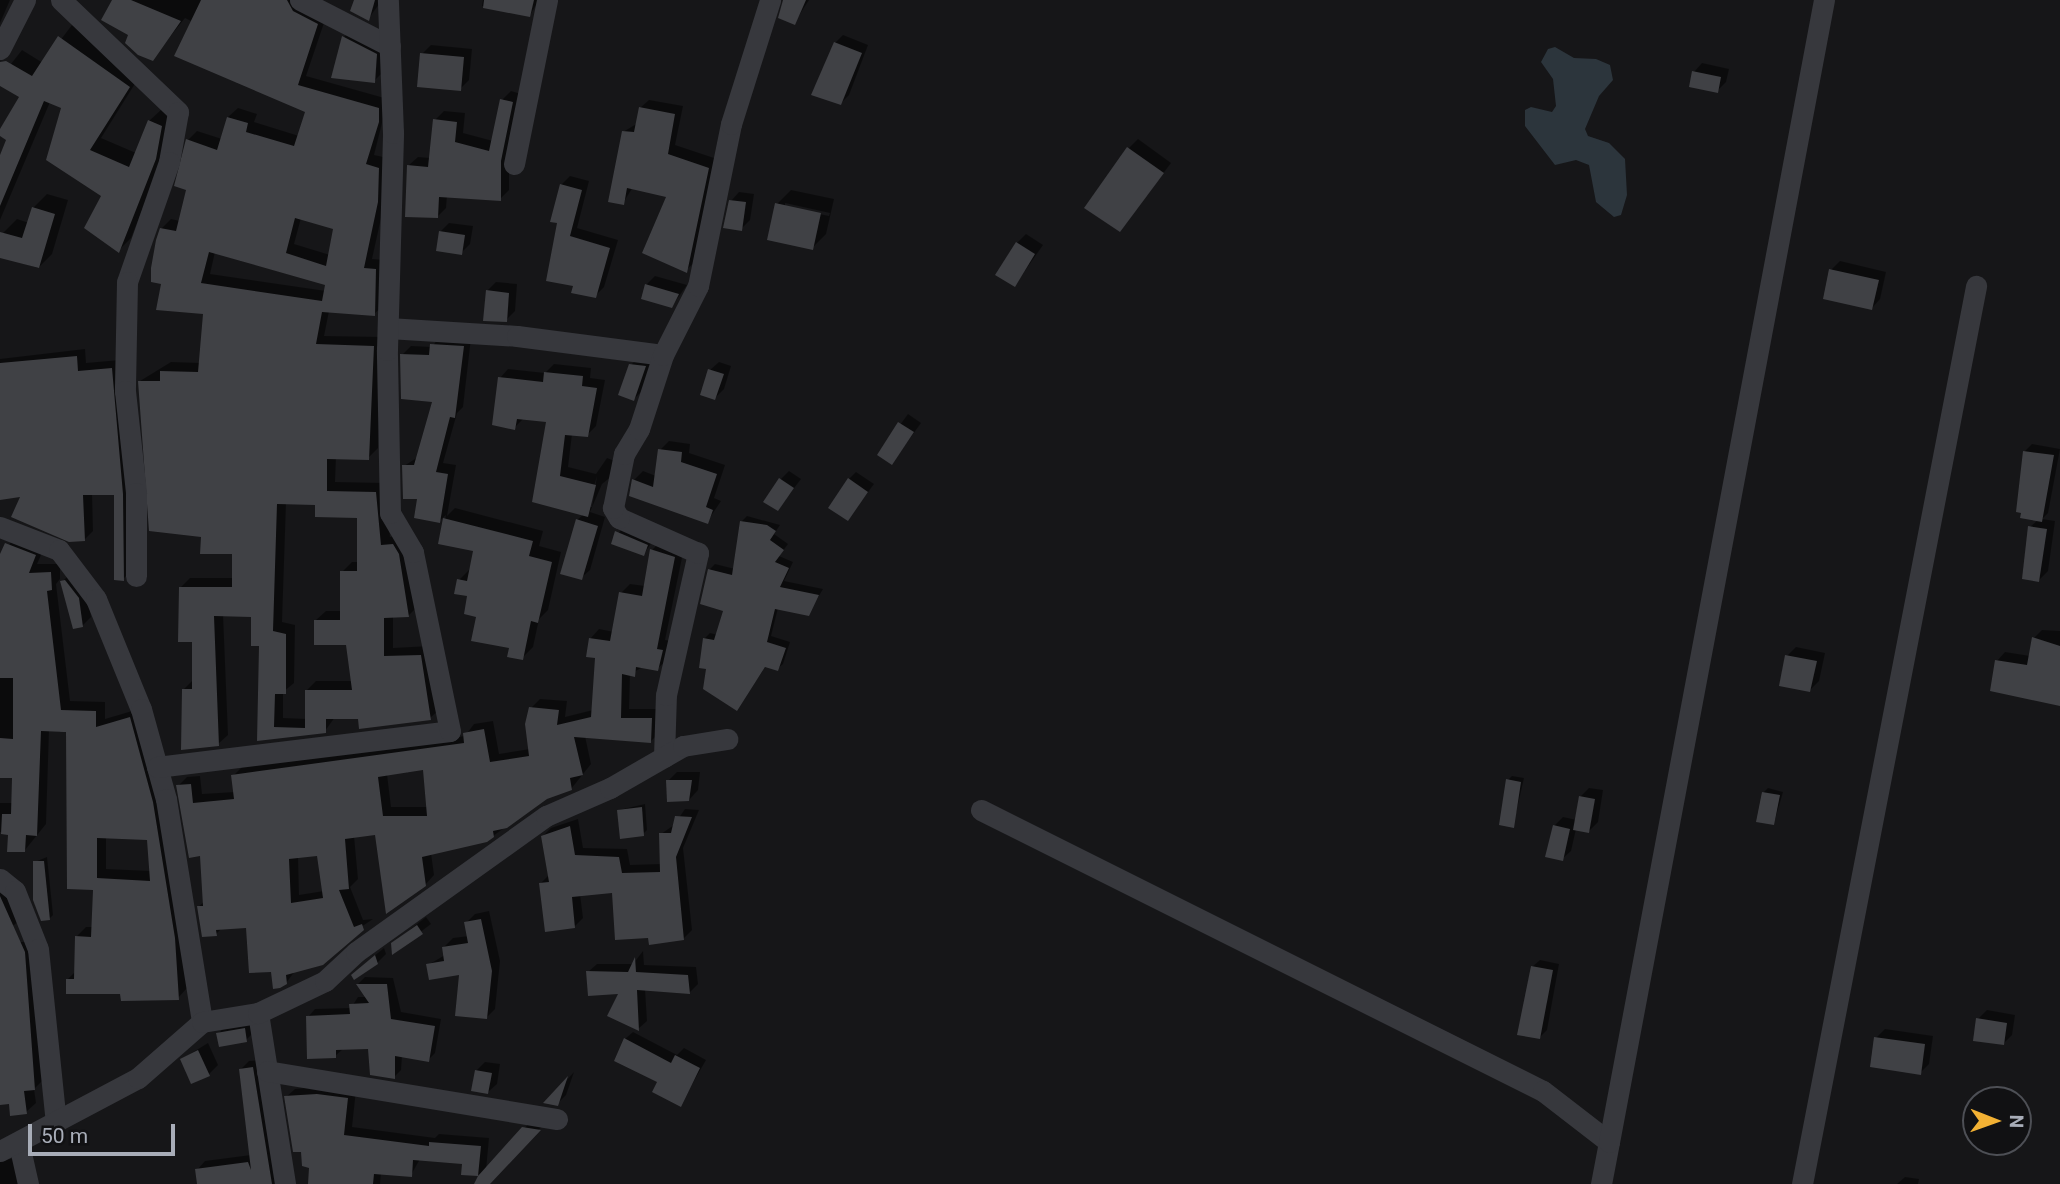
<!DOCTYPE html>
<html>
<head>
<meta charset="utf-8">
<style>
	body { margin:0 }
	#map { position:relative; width:2060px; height:1184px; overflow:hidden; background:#161618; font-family:Roboto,sans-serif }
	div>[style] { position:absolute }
	.water>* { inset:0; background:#2c353c }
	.shadow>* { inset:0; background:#0007 }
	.building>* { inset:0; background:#404145 }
	.street>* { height:21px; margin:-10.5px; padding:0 10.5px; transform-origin:10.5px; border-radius:10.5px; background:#37383d }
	span { translate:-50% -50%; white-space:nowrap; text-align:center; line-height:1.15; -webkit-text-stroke:5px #111113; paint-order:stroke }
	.north { position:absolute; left:1962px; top:1086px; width:70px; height:70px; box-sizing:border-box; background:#111113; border:2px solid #4d4f55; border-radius:50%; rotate:91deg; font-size:19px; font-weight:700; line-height:28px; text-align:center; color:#a8adb8 }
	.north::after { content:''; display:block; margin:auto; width:24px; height:32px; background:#f2b134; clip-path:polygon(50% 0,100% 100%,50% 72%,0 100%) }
	.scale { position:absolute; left:28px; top:1124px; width:147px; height:32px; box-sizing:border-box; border:4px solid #a8adb8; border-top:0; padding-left:9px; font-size:21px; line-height:24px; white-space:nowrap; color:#a8adb8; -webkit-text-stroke:5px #111113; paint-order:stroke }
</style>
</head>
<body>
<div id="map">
	<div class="water">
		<i style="clip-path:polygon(1555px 47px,1574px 58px,1596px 59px,1610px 65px,1613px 80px,1599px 96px,1585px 129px,1588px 136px,1609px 143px,1625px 159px,1627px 195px,1621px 215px,1614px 217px,1596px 202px,1589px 165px,1576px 160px,1555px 165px,1525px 126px,1525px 110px,1531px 107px,1552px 112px,1556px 106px,1553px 79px,1541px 62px,1548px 49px)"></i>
	</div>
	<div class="shadow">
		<i style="clip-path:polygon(0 0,10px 0,0 23px)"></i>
		<i style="clip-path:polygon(evenodd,114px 0,302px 0,327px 14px,306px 76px,388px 99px,374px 155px,388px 158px,387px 191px,372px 259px,385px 260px,384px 305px,374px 314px,329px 311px,324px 336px,383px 337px,378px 448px,368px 458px,336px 457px,335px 482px,385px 483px,390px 537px,402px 535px,418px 606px,409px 615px,393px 616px,393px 648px,430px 646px,440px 709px,430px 718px,335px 717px,325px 731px,259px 739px,261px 644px,253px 615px,223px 614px,228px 735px,218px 744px,183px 690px,194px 679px,194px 641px,180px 588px,190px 578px,234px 578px,234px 552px,202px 536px,140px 381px,171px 362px,201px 363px,205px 313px,163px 282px,161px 229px,171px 219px,180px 221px,188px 189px,188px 140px,197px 131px,222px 139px,228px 117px,238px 108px,257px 114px,254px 122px,299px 136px,307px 111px,176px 56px,191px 21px,185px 18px,152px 59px,130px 35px,114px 0,301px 218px,335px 228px,330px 255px,294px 244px,301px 218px,114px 0,215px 252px,327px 283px,326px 291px,210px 274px,215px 252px,114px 0,286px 503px,317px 503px,359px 516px,359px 562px,352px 562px,342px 572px,342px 611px,326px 611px,316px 620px,347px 643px,353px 681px,316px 681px,307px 690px,307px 719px,283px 718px,283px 692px,294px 683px,295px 625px,282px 622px,286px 503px)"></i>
		<i style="clip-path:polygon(354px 0,382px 0,369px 18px)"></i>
		<i style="clip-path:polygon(483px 0,539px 0,530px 15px,482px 6px)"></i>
		<i style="clip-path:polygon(784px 0,809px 0,794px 23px)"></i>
		<i style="clip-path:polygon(72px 25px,141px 74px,101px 138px,136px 153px,149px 121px,162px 109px,174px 114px,168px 145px,131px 238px,119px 250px,103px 196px,63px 106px,50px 102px,0 220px,0 159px,9px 139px,0 132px,21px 97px,0 84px,0 78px,22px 50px,43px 63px)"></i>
		<i style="clip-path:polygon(353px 29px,385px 45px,383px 72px,374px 81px,344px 37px)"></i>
		<i style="clip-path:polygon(843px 35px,868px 45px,849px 95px,841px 103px,835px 43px)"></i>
		<i style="clip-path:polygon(431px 45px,472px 49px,469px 80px,460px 89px,422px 54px)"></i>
		<i style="clip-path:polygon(1702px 63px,1729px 69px,1726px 82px,1717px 91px,1694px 72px)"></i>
		<i style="clip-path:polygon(511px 91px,521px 94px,509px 151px,509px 190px,500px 199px,447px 195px,446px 208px,437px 217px,409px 165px,418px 157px,430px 158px,435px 120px,444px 111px,465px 113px,463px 133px,493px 141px,502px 100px)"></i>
		<i style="clip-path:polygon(649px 100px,683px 106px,675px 145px,717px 159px,695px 262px,686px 270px,669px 196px,633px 187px,623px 203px,623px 132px,638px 123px,640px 108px)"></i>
		<i style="clip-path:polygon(1138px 139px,1171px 163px,1120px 230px,1129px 148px)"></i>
		<i style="clip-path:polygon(570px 176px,589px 181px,577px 228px,618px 240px,604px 287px,595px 296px,575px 285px,559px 222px,561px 185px)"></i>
		<i style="clip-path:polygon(evenodd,791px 190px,834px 199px,826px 234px,812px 248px,777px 204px,791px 190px,785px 203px,830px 213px,829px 216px,785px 207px,785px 203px)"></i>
		<i style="clip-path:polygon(739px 192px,754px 194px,750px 220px,741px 229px,731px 201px)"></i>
		<i style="clip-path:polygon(47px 194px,68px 200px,52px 254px,38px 268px,0 256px,3px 233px,17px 219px,29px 223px,33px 208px)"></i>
		<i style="clip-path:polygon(449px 223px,473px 226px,470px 244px,461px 253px,440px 232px)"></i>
		<i style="clip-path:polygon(1026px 234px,1043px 245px,1015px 285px,1017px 243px)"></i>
		<i style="clip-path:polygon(1840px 261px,1886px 272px,1880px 299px,1872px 308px,1831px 270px)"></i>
		<i style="clip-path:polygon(655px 276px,687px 285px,672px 306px,646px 285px)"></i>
		<i style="clip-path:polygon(496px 282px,517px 284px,515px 311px,506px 320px,487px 291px)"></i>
		<i style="clip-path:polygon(440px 336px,471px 338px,463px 407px,457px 413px,443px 463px,456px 465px,447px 516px,455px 508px,543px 531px,539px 546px,561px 552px,548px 610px,539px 619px,533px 647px,522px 658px,478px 615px,459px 580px,469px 570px,475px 550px,440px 543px,446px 515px,439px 521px,419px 498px,404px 466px,418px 457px,434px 400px,402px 355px,411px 346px,432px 347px)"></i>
		<i style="clip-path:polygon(85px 349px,86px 363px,120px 360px,132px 570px,123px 579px,116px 493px,92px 493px,93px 531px,85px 539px,22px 495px,0 498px,0 359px)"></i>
		<i style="clip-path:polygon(640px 356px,653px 357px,643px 390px,634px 399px,631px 365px)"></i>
		<i style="clip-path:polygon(719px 362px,731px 366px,724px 389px,715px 398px,710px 370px)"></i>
		<i style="clip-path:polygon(evenodd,554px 364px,591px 368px,590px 378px,605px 380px,596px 426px,587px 435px,572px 434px,568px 467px,596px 474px,607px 458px,615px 461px,612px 476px,602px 484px,590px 512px,605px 517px,590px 570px,581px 578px,577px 520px,584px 514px,534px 501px,548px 420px,524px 418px,514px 428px,500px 378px,508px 369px,545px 373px,554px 364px,597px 476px,592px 507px,588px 507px,597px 476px)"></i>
		<i style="clip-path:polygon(908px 414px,921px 423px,892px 463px,879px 454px)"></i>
		<i style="clip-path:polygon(669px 441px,690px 444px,689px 453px,725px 465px,714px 498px,721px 501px,707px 522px,634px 480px,643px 471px,656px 476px,660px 450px)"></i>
		<i style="clip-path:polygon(2032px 444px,2060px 449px,2048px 513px,2042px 519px,2055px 521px,2048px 571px,2039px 580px,2030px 527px,2038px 520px,2025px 451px)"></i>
		<i style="clip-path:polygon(789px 471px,801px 479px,778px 509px,780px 480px)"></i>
		<i style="clip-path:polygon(856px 472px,874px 484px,848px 519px,849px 479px)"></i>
		<i style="clip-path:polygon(747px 516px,780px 525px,774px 534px,788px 544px,779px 556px,793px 562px,784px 581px,823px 589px,808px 614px,778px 608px,771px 636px,790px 642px,783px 664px,777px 669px,766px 666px,737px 708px,707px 667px,704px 639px,710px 633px,718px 635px,725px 609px,709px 570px,715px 564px,735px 569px,741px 522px)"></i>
		<i style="clip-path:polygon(625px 523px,656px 536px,644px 554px,613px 543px)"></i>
		<i style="clip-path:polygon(evenodd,16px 535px,45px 546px,37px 564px,60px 564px,60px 579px,56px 584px,70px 701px,105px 702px,105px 719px,139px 709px,162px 792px,187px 988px,178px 998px,122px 992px,68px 979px,76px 971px,76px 937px,86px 927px,93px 927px,95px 888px,68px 730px,49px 730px,46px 824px,25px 850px,10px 833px,0 832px,0 803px,13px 803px,13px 777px,0 774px,0 558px,16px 535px,106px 836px,149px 838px,151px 871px,106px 869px,106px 836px)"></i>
		<i style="clip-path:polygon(evenodd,661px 541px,684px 548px,665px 640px,671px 641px,667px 660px,657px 669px,643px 667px,630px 674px,629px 709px,660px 709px,660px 732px,651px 741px,585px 736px,591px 764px,571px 789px,546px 798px,493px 836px,431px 853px,434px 875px,425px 885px,377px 833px,354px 836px,358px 879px,350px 887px,363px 920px,373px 919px,295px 971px,286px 983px,272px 970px,248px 926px,222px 928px,216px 934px,198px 907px,205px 901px,201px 855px,178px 786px,187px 777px,200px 776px,202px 794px,235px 792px,233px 776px,242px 767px,465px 736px,474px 724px,493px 721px,499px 754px,530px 749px,531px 708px,540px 699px,567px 701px,565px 717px,593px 710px,597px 657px,590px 639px,599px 629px,614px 632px,621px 593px,630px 584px,645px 586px,652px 550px,661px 541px,425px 768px,428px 807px,391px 807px,387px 774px,425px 768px,661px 541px,318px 854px,324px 891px,299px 895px,298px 856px,318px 854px)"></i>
		<i style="clip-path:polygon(71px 573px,87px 589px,91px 617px,82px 626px,62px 582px)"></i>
		<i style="clip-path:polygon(2042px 630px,2060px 631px,2060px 704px,1997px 661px,2005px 652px,2030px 656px,2034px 638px)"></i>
		<i style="clip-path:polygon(1796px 647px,1825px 653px,1819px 681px,1810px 690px,1787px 656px)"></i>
		<i style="clip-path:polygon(677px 772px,700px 772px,698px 790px,689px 800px,668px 781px)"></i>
		<i style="clip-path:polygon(1512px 776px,1524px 778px,1513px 826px,1508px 780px)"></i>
		<i style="clip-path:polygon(1589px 788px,1603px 790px,1598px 822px,1589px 831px,1576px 829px,1571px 851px,1562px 859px,1554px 826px,1563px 817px,1577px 820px,1580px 797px)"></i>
		<i style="clip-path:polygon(1768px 788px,1783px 792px,1774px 823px,1764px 792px)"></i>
		<i style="clip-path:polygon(645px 804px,647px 830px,643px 834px,619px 810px)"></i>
		<i style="clip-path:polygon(685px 809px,699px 810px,683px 848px,692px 930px,683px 939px,650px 936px,614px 891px,580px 894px,583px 918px,575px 926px,541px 883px,549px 875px,543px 836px,551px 828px,578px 819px,583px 848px,627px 849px,630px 865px,661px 864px,661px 834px,674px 825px)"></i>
		<i style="clip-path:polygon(47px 857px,53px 915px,49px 919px,35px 862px)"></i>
		<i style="clip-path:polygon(0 875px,25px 915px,14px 925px,0 924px)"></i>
		<i style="clip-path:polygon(489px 911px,500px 961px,495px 1009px,486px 1018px,461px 973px,428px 965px,445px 955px,444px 947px,453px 938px,469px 936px,466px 923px,475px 914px)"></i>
		<i style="clip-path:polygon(426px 917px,431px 924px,394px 952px,392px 944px)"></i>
		<i style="clip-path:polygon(0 942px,34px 942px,44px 1079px,34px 1089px,36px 1103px,26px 1112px,10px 1102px,0 1103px)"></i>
		<i style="clip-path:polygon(384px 948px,386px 954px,377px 963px,362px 966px)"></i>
		<i style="clip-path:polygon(643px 951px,644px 965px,696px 967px,698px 984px,690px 992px,645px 989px,647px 1021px,638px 1029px,620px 992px,588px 972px,597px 964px,633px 964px)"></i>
		<i style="clip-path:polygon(1540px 960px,1559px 964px,1547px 1030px,1540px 1037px,1532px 967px)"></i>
		<i style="clip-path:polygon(365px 977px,393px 978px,401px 1012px,441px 1019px,435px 1053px,428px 1060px,402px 1056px,401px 1070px,394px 1077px,369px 1048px,343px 1049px,335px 1056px,308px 1017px,315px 1009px,351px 1008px,358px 997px,367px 997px,358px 984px)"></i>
		<i style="clip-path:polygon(1987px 1010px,2015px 1015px,2012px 1035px,2003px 1044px,1978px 1019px)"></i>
		<i style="clip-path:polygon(253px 1020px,255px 1031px,246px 1040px,218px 1034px,227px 1025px)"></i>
		<i style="clip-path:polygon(1885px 1029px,1933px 1036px,1929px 1064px,1920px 1073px,1876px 1038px)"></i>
		<i style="clip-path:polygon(633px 1032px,677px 1055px,684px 1048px,706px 1060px,680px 1105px,625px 1039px)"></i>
		<i style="clip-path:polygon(208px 1043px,218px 1065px,209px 1074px,182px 1059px)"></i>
		<i style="clip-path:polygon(261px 1060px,282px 1184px,199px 1184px,197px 1170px,205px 1161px,251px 1155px,240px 1070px,249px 1061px)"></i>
		<i style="clip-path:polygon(485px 1062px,500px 1064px,497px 1084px,488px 1092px,476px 1071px)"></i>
		<i style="clip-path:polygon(574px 1072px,566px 1095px,557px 1104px,547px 1102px)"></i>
		<i style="clip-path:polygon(326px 1086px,356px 1090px,352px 1127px,435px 1138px,439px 1134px,489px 1138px,486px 1170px,533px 1119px,547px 1121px,488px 1184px,476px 1184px,482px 1175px,463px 1173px,464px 1163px,420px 1159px,411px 1175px,381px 1172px,380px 1184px,310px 1184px,311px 1166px,286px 1097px,295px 1089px)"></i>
		<i style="clip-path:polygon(25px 1156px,36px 1184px,0 1184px,0 1161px)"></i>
		<i style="clip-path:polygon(1905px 1177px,1919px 1179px,1918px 1184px,1897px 1184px)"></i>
	</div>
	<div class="building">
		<i style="clip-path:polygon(112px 0,131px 0,181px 21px,153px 61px,138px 55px,125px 43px,128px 35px,101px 20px)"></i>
		<i style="clip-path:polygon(evenodd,201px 0,287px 0,293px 11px,318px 24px,298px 85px,379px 108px,379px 122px,366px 164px,379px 168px,378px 202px,364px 268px,376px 269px,375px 316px,322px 312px,316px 344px,374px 346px,369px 460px,327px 459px,327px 491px,376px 492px,381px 545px,393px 544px,399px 554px,409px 617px,384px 618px,384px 656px,421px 655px,431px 720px,359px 729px,358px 719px,326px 719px,326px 733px,257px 741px,259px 646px,251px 646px,251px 617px,214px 616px,219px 746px,181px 750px,182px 689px,192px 689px,192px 642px,178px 642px,179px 587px,232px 587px,232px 554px,200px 554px,201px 537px,149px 531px,138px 381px,160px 381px,160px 371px,198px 372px,203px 314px,156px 310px,161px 284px,151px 282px,151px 268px,156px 240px,160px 228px,176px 231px,186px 190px,174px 186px,186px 139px,217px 150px,227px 117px,248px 123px,246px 132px,294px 146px,305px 112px,174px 56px,201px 0,295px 218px,333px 229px,326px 266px,286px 253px,295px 218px,201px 0,209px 252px,325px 285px,322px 301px,201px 283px,209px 252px,201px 0,277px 504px,315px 505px,315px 517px,357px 518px,357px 571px,340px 571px,340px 620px,314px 620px,314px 645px,346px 645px,352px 690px,305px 690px,305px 728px,274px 727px,275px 694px,286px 694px,286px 634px,273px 631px,277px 504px)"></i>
		<i style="clip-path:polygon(354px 0,375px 0,369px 21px,350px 11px)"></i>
		<i style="clip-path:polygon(484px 0,534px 0,530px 17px,483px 8px)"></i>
		<i style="clip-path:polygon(783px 0,806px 0,795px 25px,778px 18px)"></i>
		<i style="clip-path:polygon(58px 36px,130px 87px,90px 150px,129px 167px,148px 120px,162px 126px,156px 159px,119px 253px,84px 228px,101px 196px,46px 160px,61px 108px,44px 101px,0 206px,0 155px,6px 140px,0 136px,0 129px,19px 97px,0 86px,0 62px,6px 61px,32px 76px)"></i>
		<i style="clip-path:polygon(342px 36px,377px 54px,375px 83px,331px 78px)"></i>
		<i style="clip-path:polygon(834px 42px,862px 53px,841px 105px,811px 95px)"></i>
		<i style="clip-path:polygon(420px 53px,464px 57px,461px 91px,417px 87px)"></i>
		<i style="clip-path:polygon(1692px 71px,1721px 77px,1718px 93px,1689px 87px)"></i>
		<i style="clip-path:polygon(500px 99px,513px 102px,501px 161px,501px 201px,439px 197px,438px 218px,405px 217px,407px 165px,428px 167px,433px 119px,457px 122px,455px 142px,489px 151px)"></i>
		<i style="clip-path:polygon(639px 107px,675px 114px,668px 154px,709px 168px,687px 273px,642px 253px,666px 197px,627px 188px,624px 205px,608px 202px,622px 131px,634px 132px)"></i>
		<i style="clip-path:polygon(1127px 147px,1164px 173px,1120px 232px,1084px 208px)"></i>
		<i style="clip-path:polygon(560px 184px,582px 190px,570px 236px,610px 248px,596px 298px,571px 293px,573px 286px,546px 281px,557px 223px,550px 222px)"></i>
		<i style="clip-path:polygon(729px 200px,746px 202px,742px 231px,723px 228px)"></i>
		<i style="clip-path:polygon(775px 203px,821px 213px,813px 250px,767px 240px)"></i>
		<i style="clip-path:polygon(32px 207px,55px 214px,39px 268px,0 258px,0 232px,22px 238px)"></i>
		<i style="clip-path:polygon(439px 231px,465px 235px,462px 255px,436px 251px)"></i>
		<i style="clip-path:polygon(1016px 242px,1035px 254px,1015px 287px,995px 275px)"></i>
		<i style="clip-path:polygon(1829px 269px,1879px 280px,1872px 310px,1823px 299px)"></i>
		<i style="clip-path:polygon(645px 284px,679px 294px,672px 308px,641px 299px)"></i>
		<i style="clip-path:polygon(486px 290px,509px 293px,507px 322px,483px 321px)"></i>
		<i style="clip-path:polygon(430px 344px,464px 346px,455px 418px,450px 417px,436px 472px,448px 474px,440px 523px,414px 518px,417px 499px,403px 499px,402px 465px,414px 465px,432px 402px,401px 399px,400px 354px,429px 355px)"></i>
		<i style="clip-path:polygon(77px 356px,78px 371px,112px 368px,123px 494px,124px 581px,114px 580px,114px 495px,83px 495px,85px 541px,69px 542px,11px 517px,20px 497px,0 500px,0 363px)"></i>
		<i style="clip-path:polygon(629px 364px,646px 366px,634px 401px,618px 395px)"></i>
		<i style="clip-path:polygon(708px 369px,724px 374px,715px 400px,700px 395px)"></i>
		<i style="clip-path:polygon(544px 372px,583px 376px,582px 386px,597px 388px,588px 437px,565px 435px,560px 476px,596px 485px,588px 517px,532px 502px,546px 422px,517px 419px,515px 430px,492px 425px,498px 377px,543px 382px)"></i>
		<i style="clip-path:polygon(898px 422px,914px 432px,892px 465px,877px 455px)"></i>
		<i style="clip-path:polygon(658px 449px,682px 452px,681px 462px,717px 474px,706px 507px,713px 510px,708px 524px,629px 496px,632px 479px,653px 487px)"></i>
		<i style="clip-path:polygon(2023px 451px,2054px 455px,2042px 522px,2020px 518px,2021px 513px,2016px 512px)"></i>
		<i style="clip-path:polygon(779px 478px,794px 488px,778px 511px,763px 502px)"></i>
		<i style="clip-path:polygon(848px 478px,868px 492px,848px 521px,828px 508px)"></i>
		<i style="clip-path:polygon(443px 518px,533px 541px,529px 556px,552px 562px,538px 623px,531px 621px,523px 660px,507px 657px,509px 648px,471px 641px,476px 617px,464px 614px,467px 596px,454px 594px,457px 579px,467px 581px,473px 551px,438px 544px)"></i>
		<i style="clip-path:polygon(576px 519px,598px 526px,582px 580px,560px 574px)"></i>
		<i style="clip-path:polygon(740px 521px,767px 525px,776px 531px,770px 540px,784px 550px,775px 562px,789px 568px,780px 587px,819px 595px,809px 616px,775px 609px,767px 642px,786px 648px,778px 671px,765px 667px,737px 711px,703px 689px,706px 669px,699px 668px,703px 638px,714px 640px,723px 611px,700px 604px,708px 569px,732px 575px)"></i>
		<i style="clip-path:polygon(2028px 526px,2047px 529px,2039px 582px,2022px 579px)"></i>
		<i style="clip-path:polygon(615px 531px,648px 545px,644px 556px,611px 544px)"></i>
		<i style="clip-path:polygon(evenodd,5px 543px,36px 555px,29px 573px,51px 572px,52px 590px,47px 591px,61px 710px,96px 711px,96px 727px,130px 717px,153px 802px,175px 938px,179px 1000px,121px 1001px,120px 994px,66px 994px,66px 979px,74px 979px,75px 936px,91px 937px,93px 890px,67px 889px,66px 732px,41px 731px,37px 836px,26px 835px,25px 852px,7px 852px,8px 835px,1px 834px,2px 814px,11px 814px,12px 778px,0 778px,0 738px,13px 739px,13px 678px,0 678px,0 554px,5px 543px,97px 838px,147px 840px,150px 881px,97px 878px,97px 838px)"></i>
		<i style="clip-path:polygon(evenodd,650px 549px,675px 557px,657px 649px,663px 650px,658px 671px,636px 667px,635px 677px,622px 674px,621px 718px,652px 718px,651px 743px,574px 737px,583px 775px,570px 778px,572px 790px,547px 799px,507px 828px,493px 831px,494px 837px,487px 842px,422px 857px,426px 886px,386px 914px,375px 835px,345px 839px,349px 889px,339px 890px,354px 927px,362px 924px,364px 930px,323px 965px,286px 975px,287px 984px,280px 988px,273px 989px,271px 972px,249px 973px,246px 928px,216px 930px,217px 936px,202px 937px,197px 906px,203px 906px,200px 856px,189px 858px,176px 785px,191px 784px,193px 803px,234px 799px,231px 775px,464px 743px,463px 733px,484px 729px,490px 762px,529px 756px,525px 724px,529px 707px,559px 710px,557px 725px,591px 717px,595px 658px,586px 657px,589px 638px,610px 641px,619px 592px,642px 596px,650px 549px,423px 770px,427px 816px,383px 816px,378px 777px,423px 770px,650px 549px,317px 856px,323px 898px,291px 903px,289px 859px,317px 856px)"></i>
		<i style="clip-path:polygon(65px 580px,79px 598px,83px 627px,73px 629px,60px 581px)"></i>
		<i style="clip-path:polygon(2032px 637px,2060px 646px,2060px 706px,1990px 691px,1995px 660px,2027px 665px)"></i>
		<i style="clip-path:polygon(1785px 655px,1817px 661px,1810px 692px,1779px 686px)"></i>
		<i style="clip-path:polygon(1506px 779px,1521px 782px,1514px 828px,1499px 825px)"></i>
		<i style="clip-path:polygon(666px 780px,692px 780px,689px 801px,667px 802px)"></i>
		<i style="clip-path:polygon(1762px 792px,1780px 795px,1774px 825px,1756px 822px)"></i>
		<i style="clip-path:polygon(1579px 796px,1595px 799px,1589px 833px,1573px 830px)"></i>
		<i style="clip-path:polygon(642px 807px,644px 836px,620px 839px,617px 810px)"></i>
		<i style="clip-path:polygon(675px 816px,692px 817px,676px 857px,684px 940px,649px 945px,648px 938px,615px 940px,612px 893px,572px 897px,575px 928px,545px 932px,539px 883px,549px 882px,541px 836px,570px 826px,575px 855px,619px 857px,622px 873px,660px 872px,659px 833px,671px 833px)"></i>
		<i style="clip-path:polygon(1553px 825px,1570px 829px,1563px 861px,1545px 857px)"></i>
		<i style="clip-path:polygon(33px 861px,44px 861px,50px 920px,41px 921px,33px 900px)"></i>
		<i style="clip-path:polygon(0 896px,25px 952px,35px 1090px,24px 1091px,27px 1114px,10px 1116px,9px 1104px,0 1105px)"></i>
		<i style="clip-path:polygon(481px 919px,492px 971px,487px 1019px,455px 1016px,459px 975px,429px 980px,426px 964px,444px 961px,442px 947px,468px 943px,464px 922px)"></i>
		<i style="clip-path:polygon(417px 925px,423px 934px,392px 955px,391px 943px)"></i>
		<i style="clip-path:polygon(375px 955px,378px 964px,354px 980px,351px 975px)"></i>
		<i style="clip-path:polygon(635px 957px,636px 972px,688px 975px,690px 994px,637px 990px,639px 1031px,607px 1016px,618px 994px,588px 996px,586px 971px,628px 972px)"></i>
		<i style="clip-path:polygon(1531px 966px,1553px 970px,1540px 1039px,1517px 1035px)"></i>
		<i style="clip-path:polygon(356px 984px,387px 984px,391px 1019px,435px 1026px,429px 1062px,395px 1056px,395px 1079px,370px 1075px,368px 1049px,336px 1050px,336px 1058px,307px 1059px,306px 1016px,350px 1014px,349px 1004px,369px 1003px)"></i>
		<i style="clip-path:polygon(1976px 1018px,2007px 1023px,2004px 1045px,1973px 1041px)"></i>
		<i style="clip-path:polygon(245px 1028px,247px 1042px,219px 1047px,216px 1033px)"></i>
		<i style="clip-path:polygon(1874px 1037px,1925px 1044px,1921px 1075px,1870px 1067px)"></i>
		<i style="clip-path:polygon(624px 1038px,671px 1063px,675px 1055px,700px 1068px,681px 1107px,652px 1092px,657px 1082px,614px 1061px)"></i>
		<i style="clip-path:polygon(198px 1050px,210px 1076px,191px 1084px,180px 1059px)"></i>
		<i style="clip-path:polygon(253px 1067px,272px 1184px,197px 1184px,195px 1169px,248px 1162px,251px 1170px,239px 1069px)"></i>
		<i style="clip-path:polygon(475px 1070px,492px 1073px,488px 1094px,471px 1091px)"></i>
		<i style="clip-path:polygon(568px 1076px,558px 1106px,543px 1103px)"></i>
		<i style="clip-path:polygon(317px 1094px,348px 1098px,344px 1135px,429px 1146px,429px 1142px,481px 1146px,478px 1176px,522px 1127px,541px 1130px,490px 1184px,474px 1184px,478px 1176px,461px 1175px,462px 1164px,413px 1160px,412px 1177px,374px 1174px,373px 1184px,308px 1184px,309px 1168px,302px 1166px,301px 1152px,293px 1152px,284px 1096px)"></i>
	</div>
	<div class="street">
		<i style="left:61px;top:0;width:162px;rotate:43.7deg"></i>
		<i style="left:178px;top:112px;width:51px;rotate:100.2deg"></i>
		<i style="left:169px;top:162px;width:127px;rotate:109.3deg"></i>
		<i style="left:127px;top:282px;width:109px;rotate:91.1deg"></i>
		<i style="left:125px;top:391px;width:103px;rotate:83.8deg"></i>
		<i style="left:136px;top:493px;width:83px;rotate:90deg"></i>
		<i style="left:300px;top:0;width:101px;rotate:27.1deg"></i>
		<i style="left:0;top:49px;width:55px;rotate:-63deg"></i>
		<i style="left:514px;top:164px;width:167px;rotate:-78.6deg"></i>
		<i style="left:388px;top:328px;width:129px;rotate:3.5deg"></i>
		<i style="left:517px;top:336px;width:147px;rotate:7.4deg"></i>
		<i style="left:0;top:527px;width:63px;rotate:21.3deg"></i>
		<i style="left:59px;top:550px;width:61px;rotate:52.9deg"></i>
		<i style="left:96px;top:599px;width:119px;rotate:67.8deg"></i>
		<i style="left:141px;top:709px;width:93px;rotate:74.5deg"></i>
		<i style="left:166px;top:799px;width:226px;rotate:80.8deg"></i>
		<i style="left:664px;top:757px;width:62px;rotate:-88.2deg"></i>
		<i style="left:666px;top:695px;width:146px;rotate:-77.3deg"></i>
		<i style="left:698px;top:553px;width:86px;rotate:-156.1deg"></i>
		<i style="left:619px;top:518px;width:12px;rotate:-121deg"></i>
		<i style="left:613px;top:508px;width:55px;rotate:-78.5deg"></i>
		<i style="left:624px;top:454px;width:29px;rotate:-59deg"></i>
		<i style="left:639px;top:429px;width:78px;rotate:-72deg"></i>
		<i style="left:663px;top:355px;width:77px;rotate:-63.1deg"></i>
		<i style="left:698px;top:286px;width:165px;rotate:-78.5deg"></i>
		<i style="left:731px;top:124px;width:130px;rotate:-72.5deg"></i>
		<i style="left:157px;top:767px;width:295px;rotate:-7deg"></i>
		<i style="left:450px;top:731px;width:183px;rotate:-101.7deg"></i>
		<i style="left:413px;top:552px;width:45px;rotate:-120.5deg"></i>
		<i style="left:390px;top:513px;width:163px;rotate:-91.1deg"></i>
		<i style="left:387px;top:350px;width:217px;rotate:-88.4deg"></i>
		<i style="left:393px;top:133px;width:133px;rotate:-92.2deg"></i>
		<i style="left:981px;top:810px;width:628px;rotate:26.57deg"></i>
		<i style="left:1543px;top:1091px;width:83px;rotate:37.7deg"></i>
		<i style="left:1609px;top:1142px;width:43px;rotate:100.8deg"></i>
		<i style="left:0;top:879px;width:19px;rotate:39deg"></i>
		<i style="left:15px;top:891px;width:62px;rotate:68.4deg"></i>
		<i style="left:38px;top:949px;width:175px;rotate:84.1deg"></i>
		<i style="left:258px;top:1013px;width:173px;rotate:81deg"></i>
		<i style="left:267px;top:1071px;width:294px;rotate:9.4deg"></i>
		<i style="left:1609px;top:1142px;width:1162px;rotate:-79.34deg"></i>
		<i style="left:19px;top:1144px;width:41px;rotate:77.3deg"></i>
		<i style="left:0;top:1151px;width:156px;rotate:-27.9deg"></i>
		<i style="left:138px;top:1078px;width:85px;rotate:-41.2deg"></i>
		<i style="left:202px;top:1022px;width:57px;rotate:-9.1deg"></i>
		<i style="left:258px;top:1013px;width:74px;rotate:-25.5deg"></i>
		<i style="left:325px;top:981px;width:42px;rotate:-43.1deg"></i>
		<i style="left:356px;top:952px;width:234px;rotate:-35.6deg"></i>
		<i style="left:546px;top:816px;width:70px;rotate:-23.6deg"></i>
		<i style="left:610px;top:788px;width:84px;rotate:-29.9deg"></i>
		<i style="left:683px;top:746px;width:45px;rotate:-9deg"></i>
		<i style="left:1802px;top:1184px;width:915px;rotate:-79.03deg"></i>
	</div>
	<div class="north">N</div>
	<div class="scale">50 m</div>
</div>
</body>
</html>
